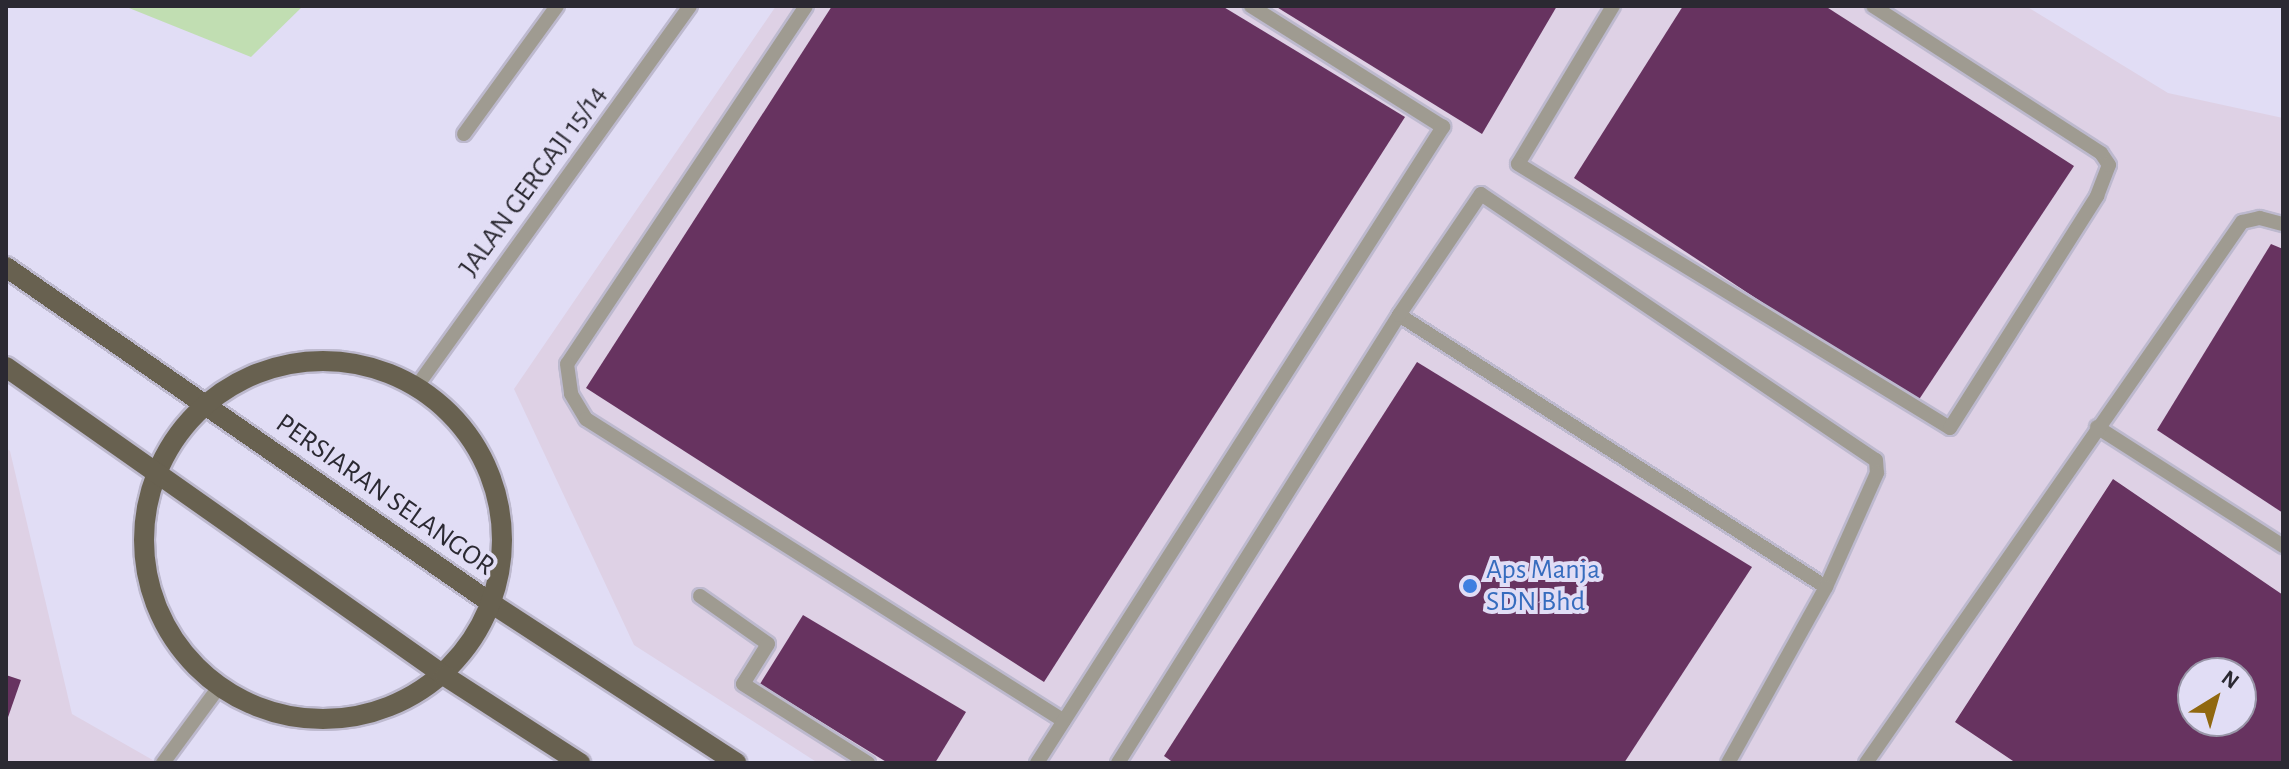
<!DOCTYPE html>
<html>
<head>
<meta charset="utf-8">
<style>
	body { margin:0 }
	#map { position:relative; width:2289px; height:769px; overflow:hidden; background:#e1ddf5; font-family:"Alegreya Sans",sans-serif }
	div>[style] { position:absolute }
	.industrial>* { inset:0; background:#ded1e5 }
	.green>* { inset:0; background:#c1deb2 }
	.building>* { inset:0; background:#673360 }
	.roads { filter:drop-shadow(2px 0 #bdb9ce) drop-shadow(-2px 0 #bdb9ce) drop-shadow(0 2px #bdb9ce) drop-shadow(0 -2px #bdb9ce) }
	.service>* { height:14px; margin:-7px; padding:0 7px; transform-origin:7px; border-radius:7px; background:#9f9b91 }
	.primary>* { height:20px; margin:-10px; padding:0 10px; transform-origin:10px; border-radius:10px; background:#686150 }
	.primary>.ring { margin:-10px; padding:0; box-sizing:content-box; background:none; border:20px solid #686150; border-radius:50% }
	.dots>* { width:22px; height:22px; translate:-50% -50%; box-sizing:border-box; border:4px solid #e1ddf5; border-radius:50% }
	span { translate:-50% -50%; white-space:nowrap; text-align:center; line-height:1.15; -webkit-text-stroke:8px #e1ddf5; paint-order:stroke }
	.street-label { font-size:28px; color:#2b2932 }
	.shop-label { font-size:28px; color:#366cbe }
	.left { translate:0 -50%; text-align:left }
	.frame { position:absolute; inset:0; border:8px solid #2b2932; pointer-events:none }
	.north { position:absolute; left:2177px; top:657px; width:80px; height:80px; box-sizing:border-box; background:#e1ddf5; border:2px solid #9895a7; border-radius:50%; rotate:37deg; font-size:22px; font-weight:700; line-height:32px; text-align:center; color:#2b2932 }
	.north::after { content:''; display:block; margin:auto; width:28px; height:36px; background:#91680f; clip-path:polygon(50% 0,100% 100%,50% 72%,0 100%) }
</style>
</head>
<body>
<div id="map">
	<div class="industrial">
		<i style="clip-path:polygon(evenodd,776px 6px,2026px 6px,2168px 93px,2283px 118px,2283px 763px,818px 763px,634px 645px,514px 389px,776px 6px,2193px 673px,2241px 673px,2241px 721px,2193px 721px,2193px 673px)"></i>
		<i style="clip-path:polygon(6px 448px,10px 451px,72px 714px,158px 763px,6px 763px)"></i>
	</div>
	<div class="green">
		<i style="clip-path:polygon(124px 6px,303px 6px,251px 57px)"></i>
	</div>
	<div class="building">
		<i style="clip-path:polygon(832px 6px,1222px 6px,1405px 117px,1044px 682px,586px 388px)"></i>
		<i style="clip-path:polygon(1275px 6px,1557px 6px,1482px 134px)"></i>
		<i style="clip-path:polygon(1683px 6px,1825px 6px,2074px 166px,1916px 404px,1574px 178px)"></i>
		<i style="clip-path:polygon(2271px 244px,2283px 249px,2283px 513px,2157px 430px)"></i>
		<i style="clip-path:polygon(1417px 362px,1752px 567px,1624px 763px,1174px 763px,1164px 756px)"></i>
		<i style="clip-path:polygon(evenodd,2113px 479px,2283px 595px,2283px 763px,2016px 763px,1955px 722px,2113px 479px,2193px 673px,2241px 673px,2241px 721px,2193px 721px,2193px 673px)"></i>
		<i style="clip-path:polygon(803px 615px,966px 712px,935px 763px,888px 763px,760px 684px)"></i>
		<i style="clip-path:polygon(6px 675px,21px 680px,6px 723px)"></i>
	</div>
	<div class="roads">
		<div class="service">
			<i style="left:806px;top:6px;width:430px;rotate:123.7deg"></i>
			<i style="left:567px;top:364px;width:30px;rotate:82deg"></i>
			<i style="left:571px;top:394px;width:29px;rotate:59deg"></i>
			<i style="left:586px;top:419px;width:565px;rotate:32.28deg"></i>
			<i style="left:1613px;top:6px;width:184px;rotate:121deg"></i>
			<i style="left:1518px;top:164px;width:506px;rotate:31.43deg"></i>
			<i style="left:1950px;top:428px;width:275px;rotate:-57.6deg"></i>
			<i style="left:2097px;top:196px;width:33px;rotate:-69deg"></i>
			<i style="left:2109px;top:165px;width:14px;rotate:-124deg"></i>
			<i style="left:2101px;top:153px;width:271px;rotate:-147.2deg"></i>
			<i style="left:464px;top:134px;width:158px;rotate:-54deg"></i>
			<i style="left:1399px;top:315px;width:506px;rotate:32.5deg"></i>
			<i style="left:417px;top:386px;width:468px;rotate:-54.3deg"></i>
			<i style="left:2097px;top:427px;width:221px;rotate:32.6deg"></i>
			<i style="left:700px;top:596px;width:83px;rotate:35.2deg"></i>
			<i style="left:768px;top:644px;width:47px;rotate:122deg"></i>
			<i style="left:743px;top:684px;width:148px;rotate:32.3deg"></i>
			<i style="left:163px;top:763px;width:94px;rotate:-53.6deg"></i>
			<i style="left:1037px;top:763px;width:755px;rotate:-57.45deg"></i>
			<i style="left:1443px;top:127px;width:227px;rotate:-147.8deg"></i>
			<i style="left:1118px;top:763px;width:529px;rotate:-57.9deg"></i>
			<i style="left:1399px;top:315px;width:146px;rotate:-55.9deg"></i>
			<i style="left:1481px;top:194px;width:476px;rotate:34deg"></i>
			<i style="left:1876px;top:460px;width:13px;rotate:86deg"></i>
			<i style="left:1877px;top:473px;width:125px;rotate:114.1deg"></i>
			<i style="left:1826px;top:587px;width:201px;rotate:119.1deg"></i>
			<i style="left:1866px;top:763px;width:659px;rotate:-55.2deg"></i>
			<i style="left:2242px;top:222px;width:18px;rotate:-13deg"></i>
			<i style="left:2260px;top:218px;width:24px;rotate:15deg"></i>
		</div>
		<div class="primary">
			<i style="left:6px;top:267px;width:590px;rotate:34.71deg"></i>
			<i style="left:491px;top:603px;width:293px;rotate:33.1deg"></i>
			<i class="ring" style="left:144px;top:361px;width:338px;height:338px"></i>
			<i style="left:6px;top:367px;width:537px;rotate:35.14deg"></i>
			<i style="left:445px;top:676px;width:161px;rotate:32.8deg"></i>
		</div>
	</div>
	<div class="dots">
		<i style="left:1470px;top:586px;background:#3f7fe0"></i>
	</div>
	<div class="street-label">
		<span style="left:533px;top:181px;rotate:-54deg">JALAN GERGAJI 15/14</span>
		<span style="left:385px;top:495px;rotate:35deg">PERSIARAN SELANGOR</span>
	</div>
	<div class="shop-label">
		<span class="left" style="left:1486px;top:586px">Aps Manja<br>SDN Bhd</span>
	</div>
	<div class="frame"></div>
	<div class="north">N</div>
</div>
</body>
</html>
